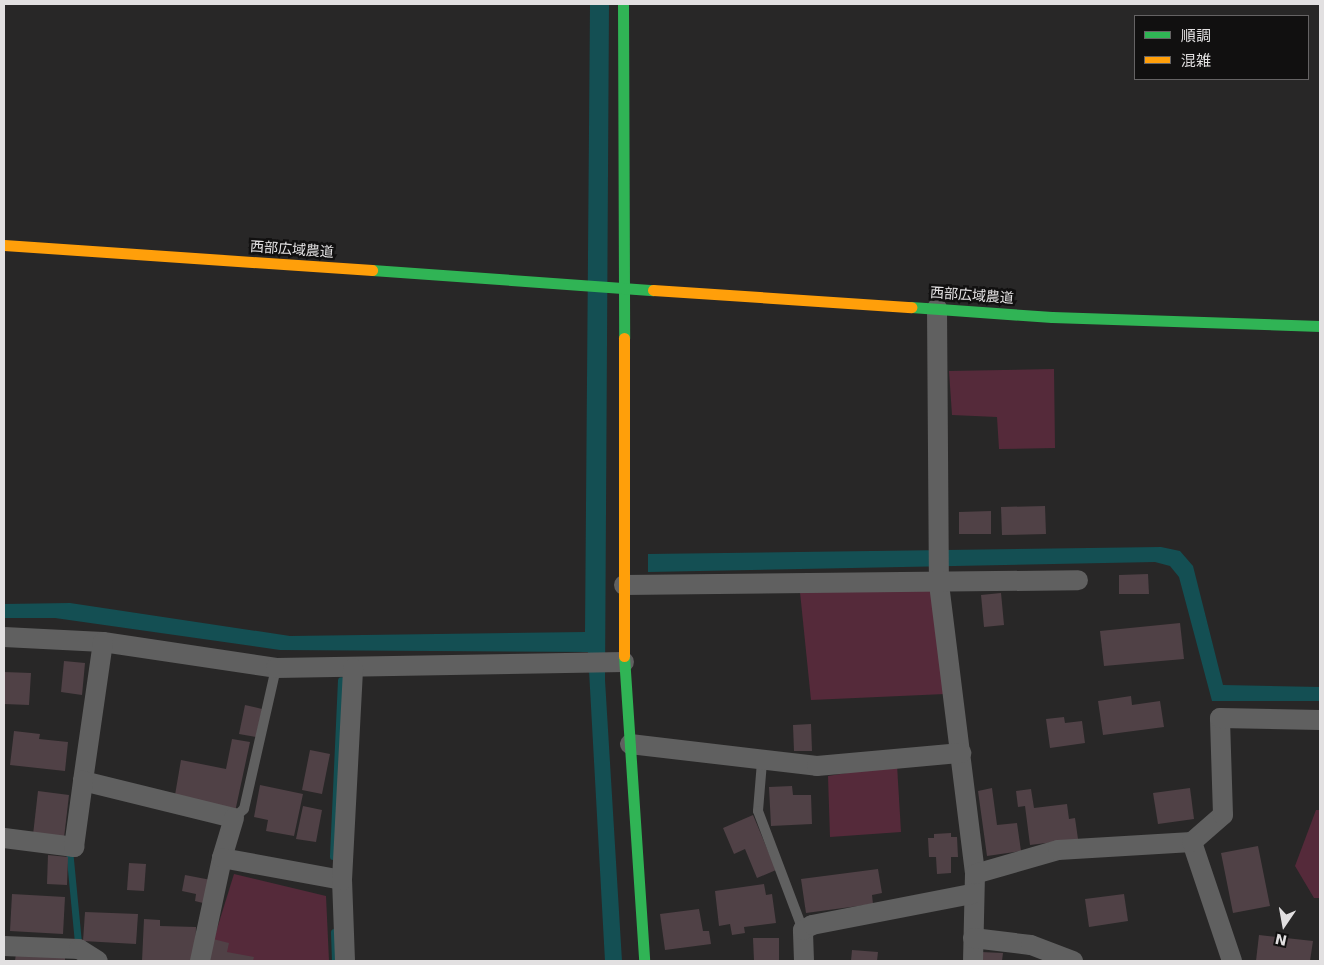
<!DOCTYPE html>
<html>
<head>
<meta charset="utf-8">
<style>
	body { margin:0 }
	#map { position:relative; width:1324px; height:965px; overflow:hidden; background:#282727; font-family:"DejaVu Sans","Noto Sans JP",sans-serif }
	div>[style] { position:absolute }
	.green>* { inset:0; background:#552a3a }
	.water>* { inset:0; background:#144f53 }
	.stream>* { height:7px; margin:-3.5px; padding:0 3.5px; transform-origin:3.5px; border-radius:3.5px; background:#144f53 }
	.building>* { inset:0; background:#504146 }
	.lane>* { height:10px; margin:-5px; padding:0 5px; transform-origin:5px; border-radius:5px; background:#606060 }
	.street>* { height:20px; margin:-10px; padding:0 10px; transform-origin:10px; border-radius:10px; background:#606060 }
	.fast>* { height:11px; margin:-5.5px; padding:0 5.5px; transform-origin:5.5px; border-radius:5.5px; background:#30b455 }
	.slow>* { height:11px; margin:-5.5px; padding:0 5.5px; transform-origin:5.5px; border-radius:5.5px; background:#ff9f0a }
	span { translate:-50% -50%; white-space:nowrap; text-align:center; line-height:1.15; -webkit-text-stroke:5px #111010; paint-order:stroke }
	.street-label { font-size:14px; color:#e2e0e1 }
	.frame { position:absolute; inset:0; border:5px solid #e2e0e1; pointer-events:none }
	.legend { position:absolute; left:1134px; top:15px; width:175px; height:65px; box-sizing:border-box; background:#111010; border:1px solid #656364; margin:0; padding:6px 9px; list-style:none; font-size:15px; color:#e2e0e1 }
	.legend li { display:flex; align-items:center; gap:10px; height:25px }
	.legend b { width:25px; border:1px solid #656364 }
	.north { position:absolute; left:1259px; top:900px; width:50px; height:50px; -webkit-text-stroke:4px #111010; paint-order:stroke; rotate:192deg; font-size:14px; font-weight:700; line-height:20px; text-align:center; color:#e2e0e1 }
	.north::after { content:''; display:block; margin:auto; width:18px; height:22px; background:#e2e0e1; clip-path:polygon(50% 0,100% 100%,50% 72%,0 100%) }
</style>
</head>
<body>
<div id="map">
	<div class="green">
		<i style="clip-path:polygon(1054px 369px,1055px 448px,999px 449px,997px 417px,952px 415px,949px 371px)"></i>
		<i style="clip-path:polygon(933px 590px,945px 694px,811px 700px,800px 592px)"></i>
		<i style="clip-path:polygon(897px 765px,901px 832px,830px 837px,828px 776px)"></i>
		<i style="clip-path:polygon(1316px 810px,1320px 810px,1320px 898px,1314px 898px,1295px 866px)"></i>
		<i style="clip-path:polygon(234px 874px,326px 896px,329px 961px,207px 961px)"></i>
	</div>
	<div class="water">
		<i style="clip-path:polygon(590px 4px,609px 4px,605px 680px,622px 961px,605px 961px,588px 652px,280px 650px,55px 618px,4px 618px,4px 604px,70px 603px,290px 636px,585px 632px)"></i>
		<i style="clip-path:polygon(1161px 547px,1180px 551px,1193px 566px,1223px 685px,1320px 687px,1320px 701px,1212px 701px,1179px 577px,1170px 566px,1155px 562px,648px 572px,648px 554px)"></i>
	</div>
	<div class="stream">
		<i style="left:69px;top:849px;width:93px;rotate:84.5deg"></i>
		<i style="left:78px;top:942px;width:6px;rotate:180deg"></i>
		<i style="left:333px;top:856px;width:176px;rotate:-87.4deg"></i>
		<i style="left:334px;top:932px;width:29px;rotate:88deg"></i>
	</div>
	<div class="building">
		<i style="clip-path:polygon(1045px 506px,1046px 534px,1002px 535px,1001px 507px)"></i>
		<i style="clip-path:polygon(991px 511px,991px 534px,959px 534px,959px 512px)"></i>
		<i style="clip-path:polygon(1148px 574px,1149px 594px,1119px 594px,1119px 575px)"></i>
		<i style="clip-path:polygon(1001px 593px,1004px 625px,984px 627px,981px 595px)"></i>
		<i style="clip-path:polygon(1180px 623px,1184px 659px,1104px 666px,1100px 631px)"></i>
		<i style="clip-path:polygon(64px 661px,85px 663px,82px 695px,61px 692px)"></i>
		<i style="clip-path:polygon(4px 672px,31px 673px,29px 705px,4px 704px)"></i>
		<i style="clip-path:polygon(1131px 696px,1132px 705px,1160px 701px,1164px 727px,1103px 735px,1098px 701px)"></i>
		<i style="clip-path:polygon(245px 705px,262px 709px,256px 737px,239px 734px)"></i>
		<i style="clip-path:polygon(1064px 717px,1065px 723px,1082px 721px,1085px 743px,1050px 748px,1046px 719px)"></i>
		<i style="clip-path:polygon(811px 724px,812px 751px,794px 751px,793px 725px)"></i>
		<i style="clip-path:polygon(14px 731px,40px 734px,39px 739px,68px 742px,65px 771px,10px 765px)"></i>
		<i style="clip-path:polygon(232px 739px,250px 742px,235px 812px,175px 795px,181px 760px,226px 769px)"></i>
		<i style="clip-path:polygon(310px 750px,330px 754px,322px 794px,302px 790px)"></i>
		<i style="clip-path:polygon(260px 785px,303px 794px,294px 836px,266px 831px,268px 820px,254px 817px)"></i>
		<i style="clip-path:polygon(792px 786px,793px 795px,811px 795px,812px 824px,771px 826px,769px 787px)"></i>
		<i style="clip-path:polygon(992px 788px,997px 825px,1017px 823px,1021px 851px,987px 856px,978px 791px)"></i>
		<i style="clip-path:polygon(1190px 788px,1194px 819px,1158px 824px,1153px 793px)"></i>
		<i style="clip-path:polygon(1031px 789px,1034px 808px,1067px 804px,1069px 819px,1075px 818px,1078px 839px,1030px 845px,1025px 806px,1018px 807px,1016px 791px)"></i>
		<i style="clip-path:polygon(38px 791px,69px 795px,64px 838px,33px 835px)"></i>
		<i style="clip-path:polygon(303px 806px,322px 810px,316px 842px,296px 839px)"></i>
		<i style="clip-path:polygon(753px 815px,776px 870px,757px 878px,745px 849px,734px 854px,723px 828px)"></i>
		<i style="clip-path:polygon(951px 833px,951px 837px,957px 837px,958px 857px,951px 857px,951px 873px,937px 874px,936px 857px,929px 857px,928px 838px,934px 838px,934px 834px)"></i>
		<i style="clip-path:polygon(1258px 846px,1270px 906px,1233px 913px,1221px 853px)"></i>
		<i style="clip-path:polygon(48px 855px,68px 857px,67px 885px,47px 884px)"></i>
		<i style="clip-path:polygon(129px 863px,146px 864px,144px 891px,127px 890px)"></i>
		<i style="clip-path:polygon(878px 869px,882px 893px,872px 895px,873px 904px,806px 913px,801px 879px)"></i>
		<i style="clip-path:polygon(185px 875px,211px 880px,207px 904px,195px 901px,196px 894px,182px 891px)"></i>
		<i style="clip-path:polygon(764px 884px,766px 895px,772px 894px,776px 923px,744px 927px,745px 933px,732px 935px,730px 924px,719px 926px,715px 891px)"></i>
		<i style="clip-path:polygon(12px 894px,65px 897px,63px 934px,10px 931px)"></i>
		<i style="clip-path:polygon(1124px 894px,1128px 921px,1089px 927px,1085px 899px)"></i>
		<i style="clip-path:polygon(699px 909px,703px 931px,709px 931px,711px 944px,665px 950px,660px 914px)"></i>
		<i style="clip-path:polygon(85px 912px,138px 914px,136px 944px,83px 941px)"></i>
		<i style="clip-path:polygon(144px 919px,160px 920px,160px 926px,196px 927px,195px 961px,142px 961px)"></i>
		<i style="clip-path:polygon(1259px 935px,1313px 941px,1310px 961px,1256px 961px)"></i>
		<i style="clip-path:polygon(753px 938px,779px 938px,779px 961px,754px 961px)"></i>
		<i style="clip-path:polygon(213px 939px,229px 943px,227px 952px,254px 957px,253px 961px,209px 961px)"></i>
		<i style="clip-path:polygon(852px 950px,878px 952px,877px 961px,851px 961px)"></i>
		<i style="clip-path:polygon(981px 952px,1003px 953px,1002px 961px,981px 961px)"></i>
		<i style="clip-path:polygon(16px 953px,65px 957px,65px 961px,15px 961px)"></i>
	</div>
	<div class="lane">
		<i style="left:762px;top:762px;width:49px;rotate:94.7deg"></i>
		<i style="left:758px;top:811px;width:127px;rotate:69.3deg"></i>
		<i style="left:234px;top:818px;width:13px;rotate:-42deg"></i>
		<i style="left:244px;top:809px;width:145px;rotate:-77.2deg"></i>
	</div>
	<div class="street">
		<i style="left:937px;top:308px;width:276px;rotate:89.6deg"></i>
		<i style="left:939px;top:584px;width:292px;rotate:82.9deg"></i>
		<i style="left:975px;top:874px;width:87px;rotate:91.3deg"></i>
		<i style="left:624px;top:585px;width:454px;rotate:-0.6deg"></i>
		<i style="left:4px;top:637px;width:99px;rotate:2.9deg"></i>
		<i style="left:103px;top:642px;width:175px;rotate:8.5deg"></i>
		<i style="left:276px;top:668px;width:348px;rotate:-1deg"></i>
		<i style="left:103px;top:642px;width:140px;rotate:98.2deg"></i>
		<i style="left:83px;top:781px;width:155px;rotate:13.8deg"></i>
		<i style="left:234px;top:818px;width:42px;rotate:106.7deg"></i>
		<i style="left:630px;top:744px;width:188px;rotate:6.7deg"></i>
		<i style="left:817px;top:766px;width:145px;rotate:-5.2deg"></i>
		<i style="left:4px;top:838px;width:71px;rotate:7.3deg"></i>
		<i style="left:74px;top:847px;width:67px;rotate:-82.2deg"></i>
		<i style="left:975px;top:874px;width:86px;rotate:-16.1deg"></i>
		<i style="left:1058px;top:850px;width:134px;rotate:-3.4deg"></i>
		<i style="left:973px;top:938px;width:58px;rotate:6.9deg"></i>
		<i style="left:1031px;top:945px;width:45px;rotate:20.9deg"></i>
		<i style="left:4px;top:946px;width:75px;rotate:2.3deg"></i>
		<i style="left:79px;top:949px;width:22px;rotate:32deg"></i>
		<i style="left:200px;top:961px;width:105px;rotate:-77.9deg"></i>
		<i style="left:222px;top:858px;width:122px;rotate:10.4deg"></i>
		<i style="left:345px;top:961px;width:81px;rotate:-92.1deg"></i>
		<i style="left:342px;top:880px;width:212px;rotate:-87deg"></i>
		<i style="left:804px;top:961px;width:31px;rotate:-92deg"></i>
		<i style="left:803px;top:930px;width:10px;rotate:-29deg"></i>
		<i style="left:812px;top:925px;width:163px;rotate:-11deg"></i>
		<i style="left:1232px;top:961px;width:126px;rotate:-108.6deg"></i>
		<i style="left:1192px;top:842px;width:41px;rotate:-41.1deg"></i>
		<i style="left:1223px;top:815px;width:97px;rotate:-91.8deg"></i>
		<i style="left:1220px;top:718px;width:100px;rotate:1.1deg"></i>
	</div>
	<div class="fast">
		<i style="left:623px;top:4px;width:334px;rotate:89.8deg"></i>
		<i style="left:372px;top:270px;width:282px;rotate:4.1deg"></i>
		<i style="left:911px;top:307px;width:141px;rotate:4.1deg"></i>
		<i style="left:1052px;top:317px;width:268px;rotate:1.9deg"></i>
		<i style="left:624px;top:656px;width:306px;rotate:86.2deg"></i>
	</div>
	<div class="slow">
		<i style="left:4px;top:245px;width:369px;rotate:3.9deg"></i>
		<i style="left:653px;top:290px;width:259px;rotate:3.8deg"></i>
		<i style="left:624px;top:338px;width:318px;rotate:90deg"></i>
	</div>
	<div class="street-label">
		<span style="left:292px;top:249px;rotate:4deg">西部広域農道</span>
		<span style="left:972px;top:295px;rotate:4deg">西部広域農道</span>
	</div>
	<div class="frame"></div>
	<ul class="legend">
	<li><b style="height:6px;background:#30b455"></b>順調</li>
	<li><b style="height:6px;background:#ff9f0a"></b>混雑</li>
	</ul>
	<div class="north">N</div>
</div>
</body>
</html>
